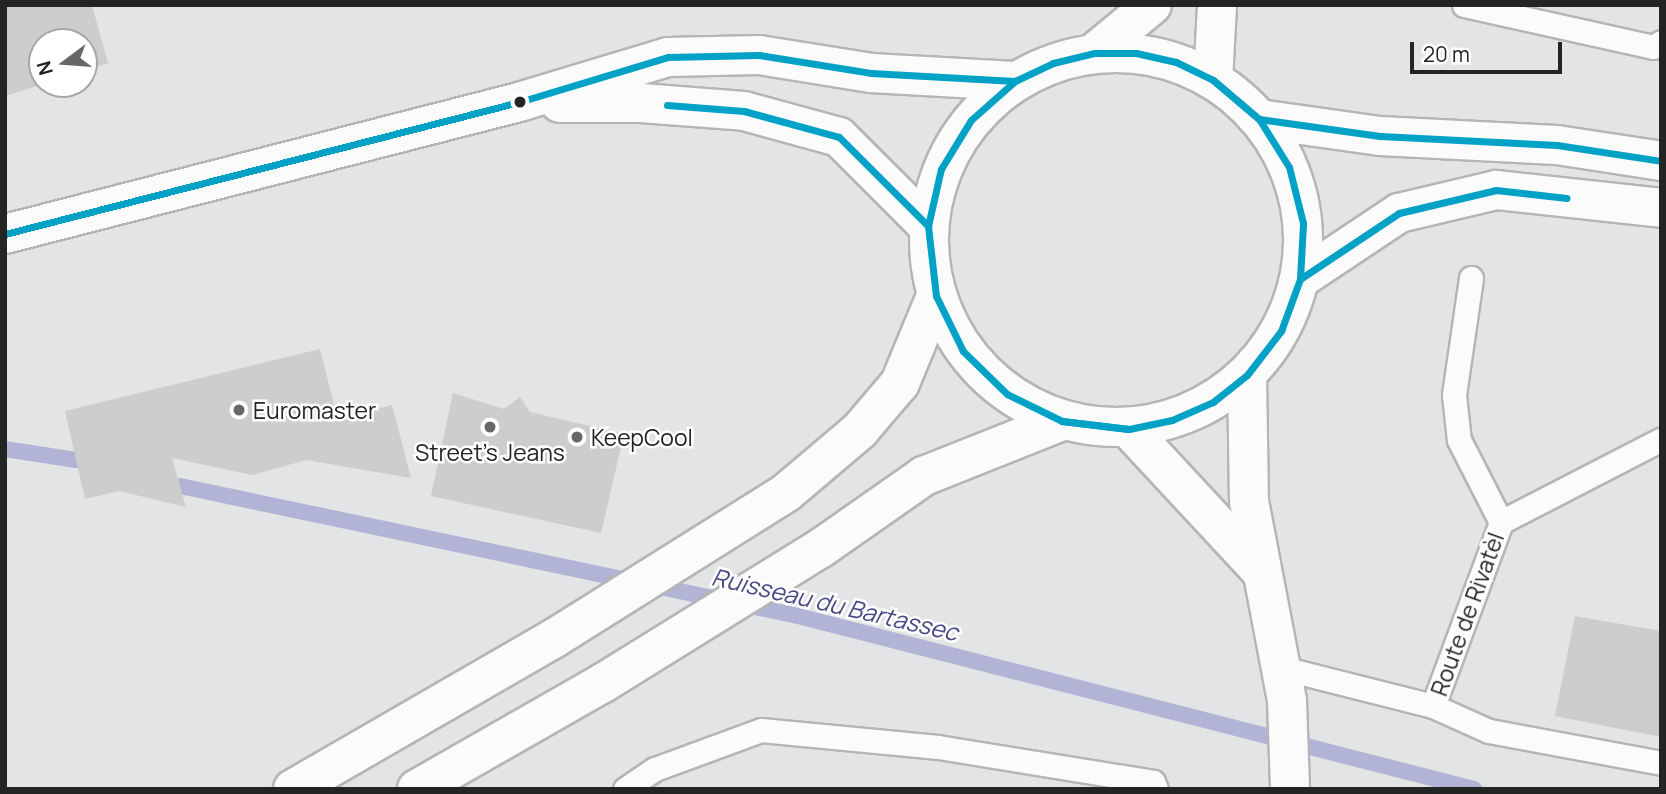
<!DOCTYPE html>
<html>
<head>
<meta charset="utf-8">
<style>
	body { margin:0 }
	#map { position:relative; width:1666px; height:794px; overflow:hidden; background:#e3e4e5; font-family:Manrope,sans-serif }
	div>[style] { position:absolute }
	.stream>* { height:16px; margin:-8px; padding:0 8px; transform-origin:8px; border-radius:8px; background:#b1b4d4 }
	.building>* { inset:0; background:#cccdcd }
	.roads { filter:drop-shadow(2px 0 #b4b5b6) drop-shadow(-2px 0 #b4b5b6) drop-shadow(0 2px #b4b5b6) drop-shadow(0 -2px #b4b5b6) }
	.lane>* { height:23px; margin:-11.5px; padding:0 11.5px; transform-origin:11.5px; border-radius:11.5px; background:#fbfbfb }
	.street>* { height:38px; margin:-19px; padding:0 19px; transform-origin:19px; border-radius:19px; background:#fbfbfb }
	.primary>* { height:38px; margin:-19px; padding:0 19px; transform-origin:19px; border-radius:19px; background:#fbfbfb }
	.primary>.ring { margin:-19px; padding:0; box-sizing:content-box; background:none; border:38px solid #fbfbfb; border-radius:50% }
	.bus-1>* { height:7px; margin:-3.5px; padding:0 3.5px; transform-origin:3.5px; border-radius:3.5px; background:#02a2c6 }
	.dots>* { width:19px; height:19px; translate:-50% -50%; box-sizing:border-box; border:4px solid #fff; border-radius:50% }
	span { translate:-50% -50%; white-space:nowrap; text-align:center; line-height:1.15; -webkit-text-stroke:5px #fff; paint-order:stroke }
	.poi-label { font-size:23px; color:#232424 }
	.left { translate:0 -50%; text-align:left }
	.street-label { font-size:23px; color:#232424 }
	.water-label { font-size:24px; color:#494b86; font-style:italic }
	.frame { position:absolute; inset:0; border:7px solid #232424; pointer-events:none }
	.north { position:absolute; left:28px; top:28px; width:70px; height:70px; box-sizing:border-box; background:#fff; border:2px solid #a7a7a7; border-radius:50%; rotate:254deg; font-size:19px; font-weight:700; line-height:28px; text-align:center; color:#232424 }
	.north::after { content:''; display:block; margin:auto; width:24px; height:32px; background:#666768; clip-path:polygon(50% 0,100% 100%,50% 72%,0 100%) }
	.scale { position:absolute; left:1410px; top:42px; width:152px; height:32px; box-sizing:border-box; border:4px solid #232424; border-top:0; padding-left:9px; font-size:21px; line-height:24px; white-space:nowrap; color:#232424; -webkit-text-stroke:5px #fff; paint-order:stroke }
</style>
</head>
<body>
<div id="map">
	<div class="stream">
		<i style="left:5px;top:449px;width:72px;rotate:8.8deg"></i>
		<i style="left:180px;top:486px;width:632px;rotate:11.88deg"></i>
		<i style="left:798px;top:616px;width:698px;rotate:14.35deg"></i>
	</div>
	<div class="building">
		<i style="clip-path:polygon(5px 5px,92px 5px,108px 63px,84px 71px,84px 42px,42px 42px,43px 84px,5px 96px)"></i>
		<i style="clip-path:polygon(320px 349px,338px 420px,392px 405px,411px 478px,306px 460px,253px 475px,172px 458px,186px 507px,119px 491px,85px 499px,65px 411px)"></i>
		<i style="clip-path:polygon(453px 393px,504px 409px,520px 397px,530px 412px,624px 434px,601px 533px,431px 496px)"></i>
		<i style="clip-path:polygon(1575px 616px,1661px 631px,1661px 737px,1555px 716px)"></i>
	</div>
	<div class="roads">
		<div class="lane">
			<i style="left:1464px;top:5px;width:194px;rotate:12.5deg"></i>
			<i style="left:1653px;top:47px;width:9px;rotate:-32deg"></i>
			<i style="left:1471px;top:278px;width:118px;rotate:98.3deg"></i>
			<i style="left:1454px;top:395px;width:45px;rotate:83.7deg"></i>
			<i style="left:1459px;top:440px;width:92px;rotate:62.9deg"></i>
			<i style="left:1278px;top:667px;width:160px;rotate:14.1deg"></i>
			<i style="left:1433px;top:706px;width:196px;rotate:-69.7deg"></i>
			<i style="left:1501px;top:522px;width:179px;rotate:-27.3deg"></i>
			<i style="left:1433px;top:706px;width:61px;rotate:24.1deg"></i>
			<i style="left:1489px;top:731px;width:175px;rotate:10.5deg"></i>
			<i style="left:625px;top:789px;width:36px;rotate:-34deg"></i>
			<i style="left:655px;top:769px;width:113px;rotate:-20.2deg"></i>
			<i style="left:761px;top:730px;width:178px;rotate:5.5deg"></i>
			<i style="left:938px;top:747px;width:218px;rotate:9.2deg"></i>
			<i style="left:1153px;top:782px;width:8px;rotate:67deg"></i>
		</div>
		<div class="street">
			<i style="left:1094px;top:53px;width:75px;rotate:-39.6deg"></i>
			<i style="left:1213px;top:80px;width:75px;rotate:-86.9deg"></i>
			<i style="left:1247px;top:375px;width:126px;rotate:89.1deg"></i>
			<i style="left:1249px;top:501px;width:204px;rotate:79.2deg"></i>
			<i style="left:1287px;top:701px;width:88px;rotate:88deg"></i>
			<i style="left:1129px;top:429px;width:191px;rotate:47.1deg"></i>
		</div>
		<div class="primary">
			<i class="ring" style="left:929px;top:53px;width:336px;height:336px"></i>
			<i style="left:560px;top:103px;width:81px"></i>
			<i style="left:641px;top:103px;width:103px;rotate:4.4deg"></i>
			<i style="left:744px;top:111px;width:98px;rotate:15.3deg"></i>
			<i style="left:839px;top:137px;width:126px;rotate:45deg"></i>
			<i style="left:1259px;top:119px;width:122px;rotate:8deg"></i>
			<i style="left:1380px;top:136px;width:177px;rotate:2.9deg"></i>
			<i style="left:1557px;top:145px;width:105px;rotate:8.7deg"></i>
			<i style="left:5px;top:234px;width:531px;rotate:-14.4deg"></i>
			<i style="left:519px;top:102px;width:156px;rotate:-16.8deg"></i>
			<i style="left:668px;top:57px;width:91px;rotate:-1.3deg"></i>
			<i style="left:759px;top:55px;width:113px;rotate:9.1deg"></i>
			<i style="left:871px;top:73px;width:144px;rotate:3.2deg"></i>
			<i style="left:1300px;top:279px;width:119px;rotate:-33.7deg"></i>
			<i style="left:1399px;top:213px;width:100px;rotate:-13.3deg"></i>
			<i style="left:1496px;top:190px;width:166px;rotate:6.2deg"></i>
			<i style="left:293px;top:789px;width:300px;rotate:-30deg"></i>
			<i style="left:553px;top:639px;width:276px;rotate:-32.1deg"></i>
			<i style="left:787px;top:492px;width:96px;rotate:-40.3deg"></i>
			<i style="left:860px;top:430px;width:62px;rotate:-49.6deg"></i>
			<i style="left:900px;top:383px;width:94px;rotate:-67.5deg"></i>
			<i style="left:417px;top:789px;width:214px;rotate:-29.7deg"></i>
			<i style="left:603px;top:683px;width:256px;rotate:-31.8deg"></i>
			<i style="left:821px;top:548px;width:126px;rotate:-35deg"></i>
			<i style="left:924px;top:476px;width:149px;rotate:-21.7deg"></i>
		</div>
	</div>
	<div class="bus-1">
		<i style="left:1213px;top:80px;width:60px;rotate:40.3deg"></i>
		<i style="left:1213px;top:80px;width:60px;rotate:40.3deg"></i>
		<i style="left:667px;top:105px;width:77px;rotate:4.5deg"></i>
		<i style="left:744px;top:111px;width:98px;rotate:15.3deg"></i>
		<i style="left:839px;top:137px;width:126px;rotate:45deg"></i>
		<i style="left:1259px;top:119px;width:122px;rotate:8deg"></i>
		<i style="left:1380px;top:136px;width:177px;rotate:2.9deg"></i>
		<i style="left:1557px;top:145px;width:105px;rotate:8.7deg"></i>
		<i style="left:5px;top:234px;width:531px;rotate:-14.4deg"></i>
		<i style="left:519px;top:102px;width:156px;rotate:-16.8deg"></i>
		<i style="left:668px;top:57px;width:91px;rotate:-1.3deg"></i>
		<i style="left:759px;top:55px;width:113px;rotate:9.1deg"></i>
		<i style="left:871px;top:73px;width:144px;rotate:3.2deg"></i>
		<i style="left:1300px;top:279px;width:119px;rotate:-33.7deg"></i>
		<i style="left:1399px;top:213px;width:100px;rotate:-13.3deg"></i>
		<i style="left:1496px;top:190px;width:71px;rotate:6.4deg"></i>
		<i style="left:1062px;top:421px;width:67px;rotate:6.8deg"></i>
		<i style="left:1062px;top:421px;width:67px;rotate:6.8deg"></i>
		<i style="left:1062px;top:421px;width:61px;rotate:-153.9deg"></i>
		<i style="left:1007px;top:394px;width:62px;rotate:-135.7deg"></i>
		<i style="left:963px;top:351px;width:61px;rotate:-116.1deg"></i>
		<i style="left:936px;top:296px;width:70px;rotate:-96.5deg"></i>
		<i style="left:928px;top:226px;width:58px;rotate:-77.2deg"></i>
		<i style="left:941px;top:169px;width:57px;rotate:-58.5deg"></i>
		<i style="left:971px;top:120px;width:59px;rotate:-41.6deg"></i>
		<i style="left:1015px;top:81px;width:42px;rotate:-25.3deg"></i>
		<i style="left:1053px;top:63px;width:42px;rotate:-13.7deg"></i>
		<i style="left:1094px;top:53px;width:42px"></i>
		<i style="left:1136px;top:53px;width:41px;rotate:12.7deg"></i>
		<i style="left:1176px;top:62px;width:41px;rotate:25.9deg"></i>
		<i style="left:1129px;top:429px;width:44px;rotate:-11.8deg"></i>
		<i style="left:1172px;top:420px;width:45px;rotate:-23.7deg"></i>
		<i style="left:1213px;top:402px;width:43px;rotate:-38.5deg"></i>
		<i style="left:1247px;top:375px;width:56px;rotate:-52.3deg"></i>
		<i style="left:1281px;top:331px;width:55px;rotate:-69.9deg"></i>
		<i style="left:1300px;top:279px;width:56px;rotate:-86.9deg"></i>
		<i style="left:1303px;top:223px;width:58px;rotate:-104deg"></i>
		<i style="left:1289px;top:167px;width:57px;rotate:-122deg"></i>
	</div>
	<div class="dots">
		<i style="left:520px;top:102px;background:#232424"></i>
		<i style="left:239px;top:410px;background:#666768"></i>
		<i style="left:490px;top:427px;background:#666768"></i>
		<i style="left:577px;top:437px;background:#666768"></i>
	</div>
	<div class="poi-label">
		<span class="left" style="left:253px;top:410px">Euromaster</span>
		<span class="left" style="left:591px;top:437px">KeepCool</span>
		<span style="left:490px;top:452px">Street's Jeans</span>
	</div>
	<div class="street-label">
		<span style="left:1467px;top:614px;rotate:-70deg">Route de Rivatèl</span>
	</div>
	<div class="water-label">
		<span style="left:835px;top:604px;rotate:13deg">Ruisseau du Bartassec</span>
	</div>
	<div class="frame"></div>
	<div class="north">N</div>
	<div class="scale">20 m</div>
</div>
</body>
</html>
